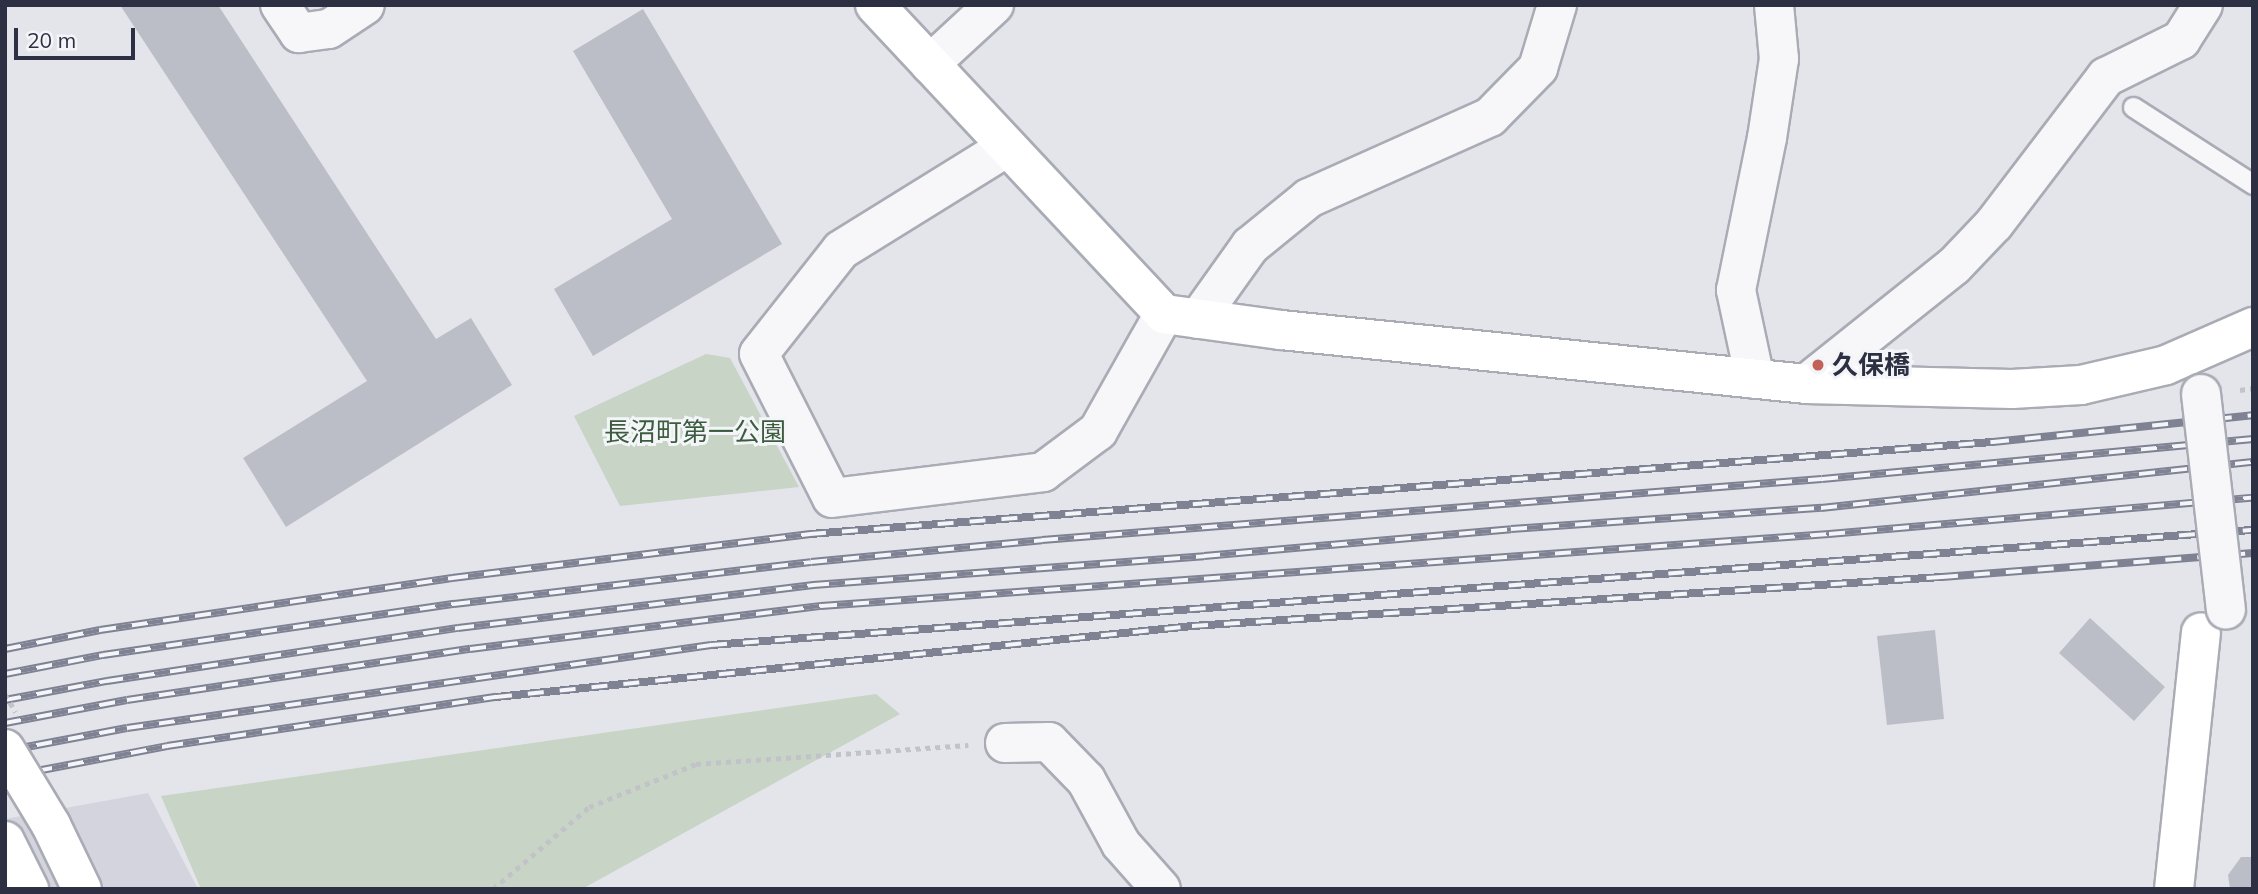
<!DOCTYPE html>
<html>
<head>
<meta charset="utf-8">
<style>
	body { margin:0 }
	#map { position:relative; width:2258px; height:894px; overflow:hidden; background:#e4e5eb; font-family:Mulish,"Noto Sans JP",sans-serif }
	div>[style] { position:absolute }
	.built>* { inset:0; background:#d3d4dd }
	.green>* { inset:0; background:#c7d4c6 }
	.building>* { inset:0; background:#bcbec7 }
	.path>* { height:4.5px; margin-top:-2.25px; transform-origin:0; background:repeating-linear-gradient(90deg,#c2c3c9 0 5px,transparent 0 10px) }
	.roads { filter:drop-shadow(2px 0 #a9abb5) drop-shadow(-2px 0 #a9abb5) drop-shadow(0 2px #a9abb5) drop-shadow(0 -2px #a9abb5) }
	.lane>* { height:19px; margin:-9.5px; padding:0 9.5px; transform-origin:9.5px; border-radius:9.5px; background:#f7f7f9 }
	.street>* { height:38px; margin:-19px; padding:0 19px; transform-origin:19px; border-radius:19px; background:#f7f7f9 }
	.secondary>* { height:38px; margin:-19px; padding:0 19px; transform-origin:19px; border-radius:19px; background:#fff }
	.rail>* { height:8px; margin-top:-4px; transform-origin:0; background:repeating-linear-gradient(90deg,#f4f5f8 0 16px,#7f8293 0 32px); box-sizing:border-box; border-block:2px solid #7f8293 }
	.path-bridge>* { height:4.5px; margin-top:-2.25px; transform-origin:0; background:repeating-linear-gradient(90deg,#c2c3c9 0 5px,transparent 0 10px) }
	.bridges { filter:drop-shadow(2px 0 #a9abb5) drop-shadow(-2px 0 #a9abb5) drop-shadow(0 2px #a9abb5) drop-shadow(0 -2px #a9abb5) }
	.street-bridge>* { height:38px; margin:-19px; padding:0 19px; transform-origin:19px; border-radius:19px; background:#f7f7f9 }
	.secondary-bridge>* { height:38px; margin:-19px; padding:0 19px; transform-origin:19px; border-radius:19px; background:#fff }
	.dots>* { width:19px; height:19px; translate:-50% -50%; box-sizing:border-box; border:4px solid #f4f5f8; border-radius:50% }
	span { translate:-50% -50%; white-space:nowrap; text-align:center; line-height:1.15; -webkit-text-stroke:6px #f4f5f8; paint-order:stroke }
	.poi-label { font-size:26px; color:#2d3042; font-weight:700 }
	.left { translate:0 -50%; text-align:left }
	.park-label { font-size:26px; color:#3c5c3e }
	.frame { position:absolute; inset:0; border:7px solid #2d3042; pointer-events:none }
	.scale { position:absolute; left:14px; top:28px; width:121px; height:32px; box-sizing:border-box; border:4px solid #2d3042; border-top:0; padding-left:9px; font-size:21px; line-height:24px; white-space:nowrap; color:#2d3042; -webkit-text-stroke:5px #f4f5f8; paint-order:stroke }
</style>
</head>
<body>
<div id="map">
	<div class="built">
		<i style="clip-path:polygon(148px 793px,198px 889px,5px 889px,5px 819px)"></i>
	</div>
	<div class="green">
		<i style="clip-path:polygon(706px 354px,730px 358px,799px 487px,620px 506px,574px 416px)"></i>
		<i style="clip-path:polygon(876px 694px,900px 714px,582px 889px,201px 889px,161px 796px)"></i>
	</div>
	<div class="building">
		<i style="clip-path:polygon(120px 5px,218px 5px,436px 339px,471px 318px,512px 385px,286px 527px,243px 458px,367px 381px)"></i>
		<i style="clip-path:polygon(643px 9px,782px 244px,593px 356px,554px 289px,672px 219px,573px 51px)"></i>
		<i style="clip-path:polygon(2090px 618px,2165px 687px,2134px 721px,2059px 653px)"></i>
		<i style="clip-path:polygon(1935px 630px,1944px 719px,1887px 725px,1877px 636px)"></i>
		<i style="clip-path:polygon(2241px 857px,2253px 857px,2253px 889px,2230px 889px,2228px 875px)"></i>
	</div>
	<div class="path">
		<i style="left:2240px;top:390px;width:13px;rotate:-9deg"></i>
		<i style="left:493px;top:889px;width:126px;rotate:-40.5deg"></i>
		<i style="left:589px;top:807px;width:115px;rotate:-21.9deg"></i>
		<i style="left:696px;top:764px;width:273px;rotate:-4deg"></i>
	</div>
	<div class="roads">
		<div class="lane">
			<i style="left:2133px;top:107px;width:143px;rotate:32.7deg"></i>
		</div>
		<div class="street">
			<i style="left:280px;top:5px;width:34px;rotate:56deg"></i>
			<i style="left:299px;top:33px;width:30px;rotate:-8deg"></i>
			<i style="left:329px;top:29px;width:43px;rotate:-33.7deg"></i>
			<i style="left:930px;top:64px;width:87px;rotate:-42.7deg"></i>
			<i style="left:1007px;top:147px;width:195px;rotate:148.2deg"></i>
			<i style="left:841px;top:250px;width:132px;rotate:128.3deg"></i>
			<i style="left:759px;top:354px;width:161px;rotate:63.1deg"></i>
			<i style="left:832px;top:498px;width:213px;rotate:-7deg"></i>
			<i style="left:1043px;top:472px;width:69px;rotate:-36.7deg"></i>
			<i style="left:1098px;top:431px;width:134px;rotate:-60.6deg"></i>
			<i style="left:1198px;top:319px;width:90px;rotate:-54.5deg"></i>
			<i style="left:1250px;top:246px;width:76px;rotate:-39.1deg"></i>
			<i style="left:1309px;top:198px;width:198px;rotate:-24.1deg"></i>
			<i style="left:1490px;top:117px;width:69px;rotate:-45.6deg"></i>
			<i style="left:1538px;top:68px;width:66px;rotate:-73.2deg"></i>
			<i style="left:1755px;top:379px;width:91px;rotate:-102.1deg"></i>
			<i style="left:1736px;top:290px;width:155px;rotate:-78.5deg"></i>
			<i style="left:1767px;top:138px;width:80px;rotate:-81.4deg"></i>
			<i style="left:1779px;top:59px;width:54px;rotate:-95.3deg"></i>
			<i style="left:1806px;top:384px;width:189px;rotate:-38.6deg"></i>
			<i style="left:1954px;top:266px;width:58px;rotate:-46.4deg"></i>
			<i style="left:1994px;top:224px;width:185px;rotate:-52.7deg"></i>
			<i style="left:2106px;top:77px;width:84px;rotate:-26.3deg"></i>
			<i style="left:2181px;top:40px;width:41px;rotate:-57.8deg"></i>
			<i style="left:1005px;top:743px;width:44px;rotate:-1.3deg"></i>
			<i style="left:1049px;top:742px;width:53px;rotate:45.8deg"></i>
			<i style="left:1086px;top:780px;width:73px;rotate:61.3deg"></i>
			<i style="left:1121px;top:844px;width:60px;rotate:48.4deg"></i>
		</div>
		<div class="secondary">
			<i style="left:875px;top:5px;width:423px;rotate:46.9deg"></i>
			<i style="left:1164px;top:314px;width:118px;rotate:7.8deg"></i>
			<i style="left:1281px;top:330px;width:528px;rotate:5.87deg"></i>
			<i style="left:1806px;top:384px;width:206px;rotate:1.4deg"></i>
			<i style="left:2012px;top:389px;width:69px;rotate:-3.3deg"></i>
			<i style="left:2081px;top:385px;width:87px;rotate:-13.2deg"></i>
			<i style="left:2166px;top:365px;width:95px;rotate:-23.6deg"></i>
			<i style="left:5px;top:841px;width:54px;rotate:63.4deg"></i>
			<i style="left:2174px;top:889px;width:258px;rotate:-84deg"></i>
		</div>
	</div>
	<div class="rail">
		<i style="left:5px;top:649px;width:97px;rotate:-11.3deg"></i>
		<i style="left:100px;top:630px;width:356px;rotate:-8.4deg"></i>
		<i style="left:452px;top:578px;width:361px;rotate:-7deg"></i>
		<i style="left:810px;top:534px;width:1187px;rotate:-4.45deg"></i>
		<i style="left:1993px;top:442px;width:261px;rotate:-5.9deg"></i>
		<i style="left:5px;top:674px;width:100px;rotate:-11deg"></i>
		<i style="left:103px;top:655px;width:355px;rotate:-8.3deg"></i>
		<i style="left:454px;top:604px;width:359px;rotate:-6.7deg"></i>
		<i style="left:811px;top:562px;width:232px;rotate:-5.4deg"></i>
		<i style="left:1042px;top:540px;width:782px;rotate:-4.47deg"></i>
		<i style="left:1822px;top:479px;width:433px;rotate:-5.3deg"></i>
		<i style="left:5px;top:700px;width:104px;rotate:-10.6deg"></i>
		<i style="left:107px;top:681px;width:355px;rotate:-8.6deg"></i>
		<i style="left:458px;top:628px;width:358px;rotate:-6.9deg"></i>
		<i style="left:813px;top:585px;width:392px;rotate:-4.2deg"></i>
		<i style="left:1204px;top:556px;width:308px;rotate:-5deg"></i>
		<i style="left:1511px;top:529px;width:311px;rotate:-3.9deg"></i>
		<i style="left:1821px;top:508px;width:434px;rotate:-6.1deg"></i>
		<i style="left:5px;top:723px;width:124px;rotate:-10.7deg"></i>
		<i style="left:127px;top:700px;width:347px;rotate:-8.5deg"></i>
		<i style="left:470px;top:649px;width:354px;rotate:-7deg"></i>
		<i style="left:821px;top:606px;width:1011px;rotate:-4.09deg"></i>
		<i style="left:1829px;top:534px;width:426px;rotate:-4.9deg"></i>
		<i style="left:5px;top:751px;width:124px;rotate:-10.7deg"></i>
		<i style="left:127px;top:728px;width:590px;rotate:-8.09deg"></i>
		<i style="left:711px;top:645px;width:1546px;rotate:-4.27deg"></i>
		<i style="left:5px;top:777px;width:165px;rotate:-10.8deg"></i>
		<i style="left:167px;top:746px;width:333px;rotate:-8.5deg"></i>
		<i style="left:496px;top:697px;width:700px;rotate:-5.82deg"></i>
		<i style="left:1192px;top:626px;width:752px;rotate:-3.74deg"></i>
		<i style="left:1942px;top:577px;width:312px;rotate:-4.4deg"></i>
	</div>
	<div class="path-bridge">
		<i style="left:5px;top:694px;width:21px;rotate:59deg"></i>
	</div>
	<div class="bridges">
		<div class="street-bridge">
			<i style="left:2201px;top:394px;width:217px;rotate:83.4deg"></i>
		</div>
		<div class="secondary-bridge">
			<i style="left:5px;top:749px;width:89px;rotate:58.8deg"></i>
			<i style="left:51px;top:825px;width:71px;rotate:64.2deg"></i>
		</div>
	</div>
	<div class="dots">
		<i style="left:1818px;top:365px;background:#c36057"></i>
	</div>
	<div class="poi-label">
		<span class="left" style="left:1832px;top:365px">久保橋</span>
	</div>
	<div class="park-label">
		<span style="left:695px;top:432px">長沼町第一公園</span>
	</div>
	<div class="frame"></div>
	<div class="scale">20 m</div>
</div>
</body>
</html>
